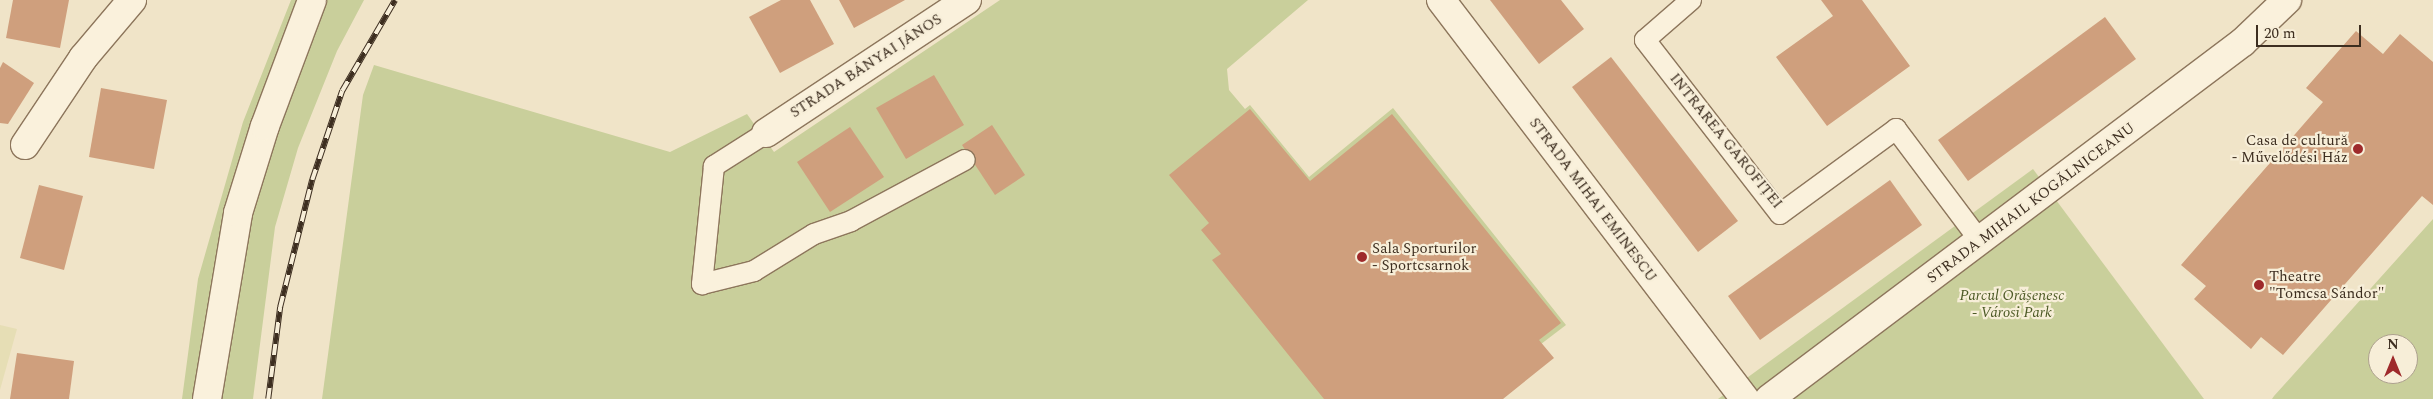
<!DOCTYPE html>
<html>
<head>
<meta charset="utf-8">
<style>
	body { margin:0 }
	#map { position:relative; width:2433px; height:399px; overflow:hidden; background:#f0e4c8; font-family:Spectral,serif }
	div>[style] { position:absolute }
	.farmland>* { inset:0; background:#e6deb5 }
	.green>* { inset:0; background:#c9cf9b }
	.building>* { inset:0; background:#cf9f7d }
	.roads { filter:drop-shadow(1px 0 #8d765c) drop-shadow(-1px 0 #8d765c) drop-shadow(0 1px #8d765c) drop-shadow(0 -1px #8d765c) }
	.service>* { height:20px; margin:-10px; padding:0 10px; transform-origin:10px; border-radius:10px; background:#faf1dc }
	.minor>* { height:28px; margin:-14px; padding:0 14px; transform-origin:14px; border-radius:14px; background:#faf1dc }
	.secondary>* { height:28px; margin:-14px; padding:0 14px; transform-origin:14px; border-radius:14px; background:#faf1dc }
	.rail>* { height:5.5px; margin-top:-2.75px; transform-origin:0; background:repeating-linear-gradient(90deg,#f7eed8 0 11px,#3d2e20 0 22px); box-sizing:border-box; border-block:1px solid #3d2e20 }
	.dots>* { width:14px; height:14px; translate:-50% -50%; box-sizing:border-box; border:2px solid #f7eed8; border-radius:50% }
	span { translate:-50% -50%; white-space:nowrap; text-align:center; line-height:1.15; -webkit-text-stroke:4.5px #f7eed8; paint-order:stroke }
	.street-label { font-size:15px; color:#3d2e20 }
	.poi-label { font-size:15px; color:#3d2e20 }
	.right { translate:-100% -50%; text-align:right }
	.left { translate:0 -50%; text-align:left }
	.park-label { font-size:15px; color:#4d5a26; font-style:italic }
	.north { position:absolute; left:2368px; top:334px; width:50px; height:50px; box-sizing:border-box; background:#f7eed8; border:1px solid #ada18e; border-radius:50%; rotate:0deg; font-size:14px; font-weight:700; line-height:20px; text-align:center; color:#3d2e20 }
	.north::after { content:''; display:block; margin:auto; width:18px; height:22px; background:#9e2a2b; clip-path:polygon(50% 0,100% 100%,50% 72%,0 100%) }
	.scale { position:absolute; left:2256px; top:25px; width:105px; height:22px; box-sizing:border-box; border:2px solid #3d2e20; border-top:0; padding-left:6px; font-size:15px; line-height:18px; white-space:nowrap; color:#3d2e20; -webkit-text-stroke:4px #f7eed8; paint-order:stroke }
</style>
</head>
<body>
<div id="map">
	<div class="farmland">
		<i style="clip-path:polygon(0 325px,17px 329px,0 390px)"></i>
	</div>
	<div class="green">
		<i style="clip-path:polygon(291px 0,364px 0,337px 51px,298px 148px,275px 227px,253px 399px,182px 399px,198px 279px,243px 122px)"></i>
		<i style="clip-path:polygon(1000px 0,1308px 0,1227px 69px,1229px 90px,1245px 109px,1250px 105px,1309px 177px,1393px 108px,1566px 325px,1469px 399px,322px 399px,363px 95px,374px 65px,670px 152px,747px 114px,774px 152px)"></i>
		<i style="clip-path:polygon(2033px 169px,2204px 399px,1718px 399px)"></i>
		<i style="clip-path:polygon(evenodd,2433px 219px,2433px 399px,2272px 399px,2274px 396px,2433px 219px,2378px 344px,2408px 344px,2408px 374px,2378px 374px,2378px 344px)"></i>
	</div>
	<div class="building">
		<i style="clip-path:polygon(13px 0,69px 0,60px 48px,6px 38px)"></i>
		<i style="clip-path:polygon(781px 0,810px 0,834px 44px,780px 73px,749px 17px)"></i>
		<i style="clip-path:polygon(839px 0,905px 0,854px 28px)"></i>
		<i style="clip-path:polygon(1490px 0,1561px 0,1584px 29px,1539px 64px)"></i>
		<i style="clip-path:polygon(1821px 0,1862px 0,1910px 66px,1827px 126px,1776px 57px,1833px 16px)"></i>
		<i style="clip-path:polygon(2105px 17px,2136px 59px,1968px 181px,1938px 140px)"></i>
		<i style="clip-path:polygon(2356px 31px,2383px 54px,2400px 34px,2433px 62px,2433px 205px,2422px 196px,2283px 355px,2261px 337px,2251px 349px,2194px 299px,2206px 286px,2181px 265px,2323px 102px,2306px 88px)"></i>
		<i style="clip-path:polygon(1611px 57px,1738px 221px,1698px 252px,1572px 87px)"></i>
		<i style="clip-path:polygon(3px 62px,34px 83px,8px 124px,0 123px,0 68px)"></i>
		<i style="clip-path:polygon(934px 75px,964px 125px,906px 159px,876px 108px)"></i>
		<i style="clip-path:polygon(101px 88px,167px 100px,154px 169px,89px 157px)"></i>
		<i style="clip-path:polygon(1250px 109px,1310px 181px,1392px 114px,1561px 323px,1539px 340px,1554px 358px,1503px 399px,1324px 399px,1212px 260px,1221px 254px,1201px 230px,1209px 223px,1169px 175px)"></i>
		<i style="clip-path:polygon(992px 125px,1025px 175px,995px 195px,962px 145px)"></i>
		<i style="clip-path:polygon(850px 127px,884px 177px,830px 212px,797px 162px)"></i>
		<i style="clip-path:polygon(1890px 180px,1922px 225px,1760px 340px,1728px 296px)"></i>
		<i style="clip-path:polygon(39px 185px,83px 196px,64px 270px,20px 258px)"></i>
		<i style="clip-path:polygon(17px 353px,74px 361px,69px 399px,10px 399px)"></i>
	</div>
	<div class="roads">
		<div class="service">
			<i style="left:1691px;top:0;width:61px;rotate:139deg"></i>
			<i style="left:1645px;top:40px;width:220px;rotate:52.2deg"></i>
			<i style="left:1780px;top:214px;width:144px;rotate:-36.2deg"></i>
			<i style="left:1896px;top:129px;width:140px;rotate:53.1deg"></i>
			<i style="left:766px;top:133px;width:62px;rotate:147.6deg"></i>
			<i style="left:714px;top:166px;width:119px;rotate:95.8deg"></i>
			<i style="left:702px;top:284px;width:54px;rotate:-14deg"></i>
			<i style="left:754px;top:271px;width:70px;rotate:-31.7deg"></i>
			<i style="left:814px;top:234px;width:39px;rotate:-19deg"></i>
			<i style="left:851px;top:221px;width:129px;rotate:-28.2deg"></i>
		</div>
		<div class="minor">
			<i style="left:1441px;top:0;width:502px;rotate:52.7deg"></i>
			<i style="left:766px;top:133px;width:241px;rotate:-33.5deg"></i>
			<i style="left:25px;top:145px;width:105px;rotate:-56.3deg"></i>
			<i style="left:83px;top:58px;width:76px;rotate:-49.8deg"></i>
			<i style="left:1769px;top:399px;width:593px;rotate:-36.99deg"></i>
			<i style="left:2243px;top:42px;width:61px;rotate:-43.7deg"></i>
		</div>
		<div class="secondary">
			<i style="left:207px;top:399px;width:189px;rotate:-80.5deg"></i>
			<i style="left:238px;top:213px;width:91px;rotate:-72.8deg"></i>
			<i style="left:265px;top:126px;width:134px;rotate:-69.5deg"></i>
		</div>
	</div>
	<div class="rail">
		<i style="left:268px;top:399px;width:93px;rotate:-82.6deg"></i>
		<i style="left:280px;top:307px;width:131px;rotate:-75.9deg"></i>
		<i style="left:312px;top:180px;width:94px;rotate:-71.4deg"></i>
		<i style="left:342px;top:91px;width:105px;rotate:-59.8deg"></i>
	</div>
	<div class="dots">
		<i style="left:2358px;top:149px;background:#9e2a2b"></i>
		<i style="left:1362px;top:257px;background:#9e2a2b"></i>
		<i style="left:2259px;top:285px;background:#9e2a2b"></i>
	</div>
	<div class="street-label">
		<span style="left:866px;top:66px;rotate:-33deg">STRADA BÁNYAI JÁNOS</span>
		<span style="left:1726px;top:141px;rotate:51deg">INTRAREA GAROFIȚEI</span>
		<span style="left:1593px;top:200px;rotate:53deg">STRADA MIHAI EMINESCU</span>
		<span style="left:2031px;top:203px;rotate:-37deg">STRADA MIHAIL KOGĂLNICEANU</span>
	</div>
	<div class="poi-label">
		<span class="right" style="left:2348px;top:149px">Casa de cultură<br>- Művelődési Ház</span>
		<span class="left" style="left:1372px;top:257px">Sala Sporturilor<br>- Sportcsarnok</span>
		<span class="left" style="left:2269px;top:285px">Theatre<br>"Tomcsa Sándor"</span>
	</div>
	<div class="park-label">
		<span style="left:2012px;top:304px">Parcul Orășenesc<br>- Városi Park</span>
	</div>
	<div class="north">N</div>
	<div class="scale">20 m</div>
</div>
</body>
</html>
